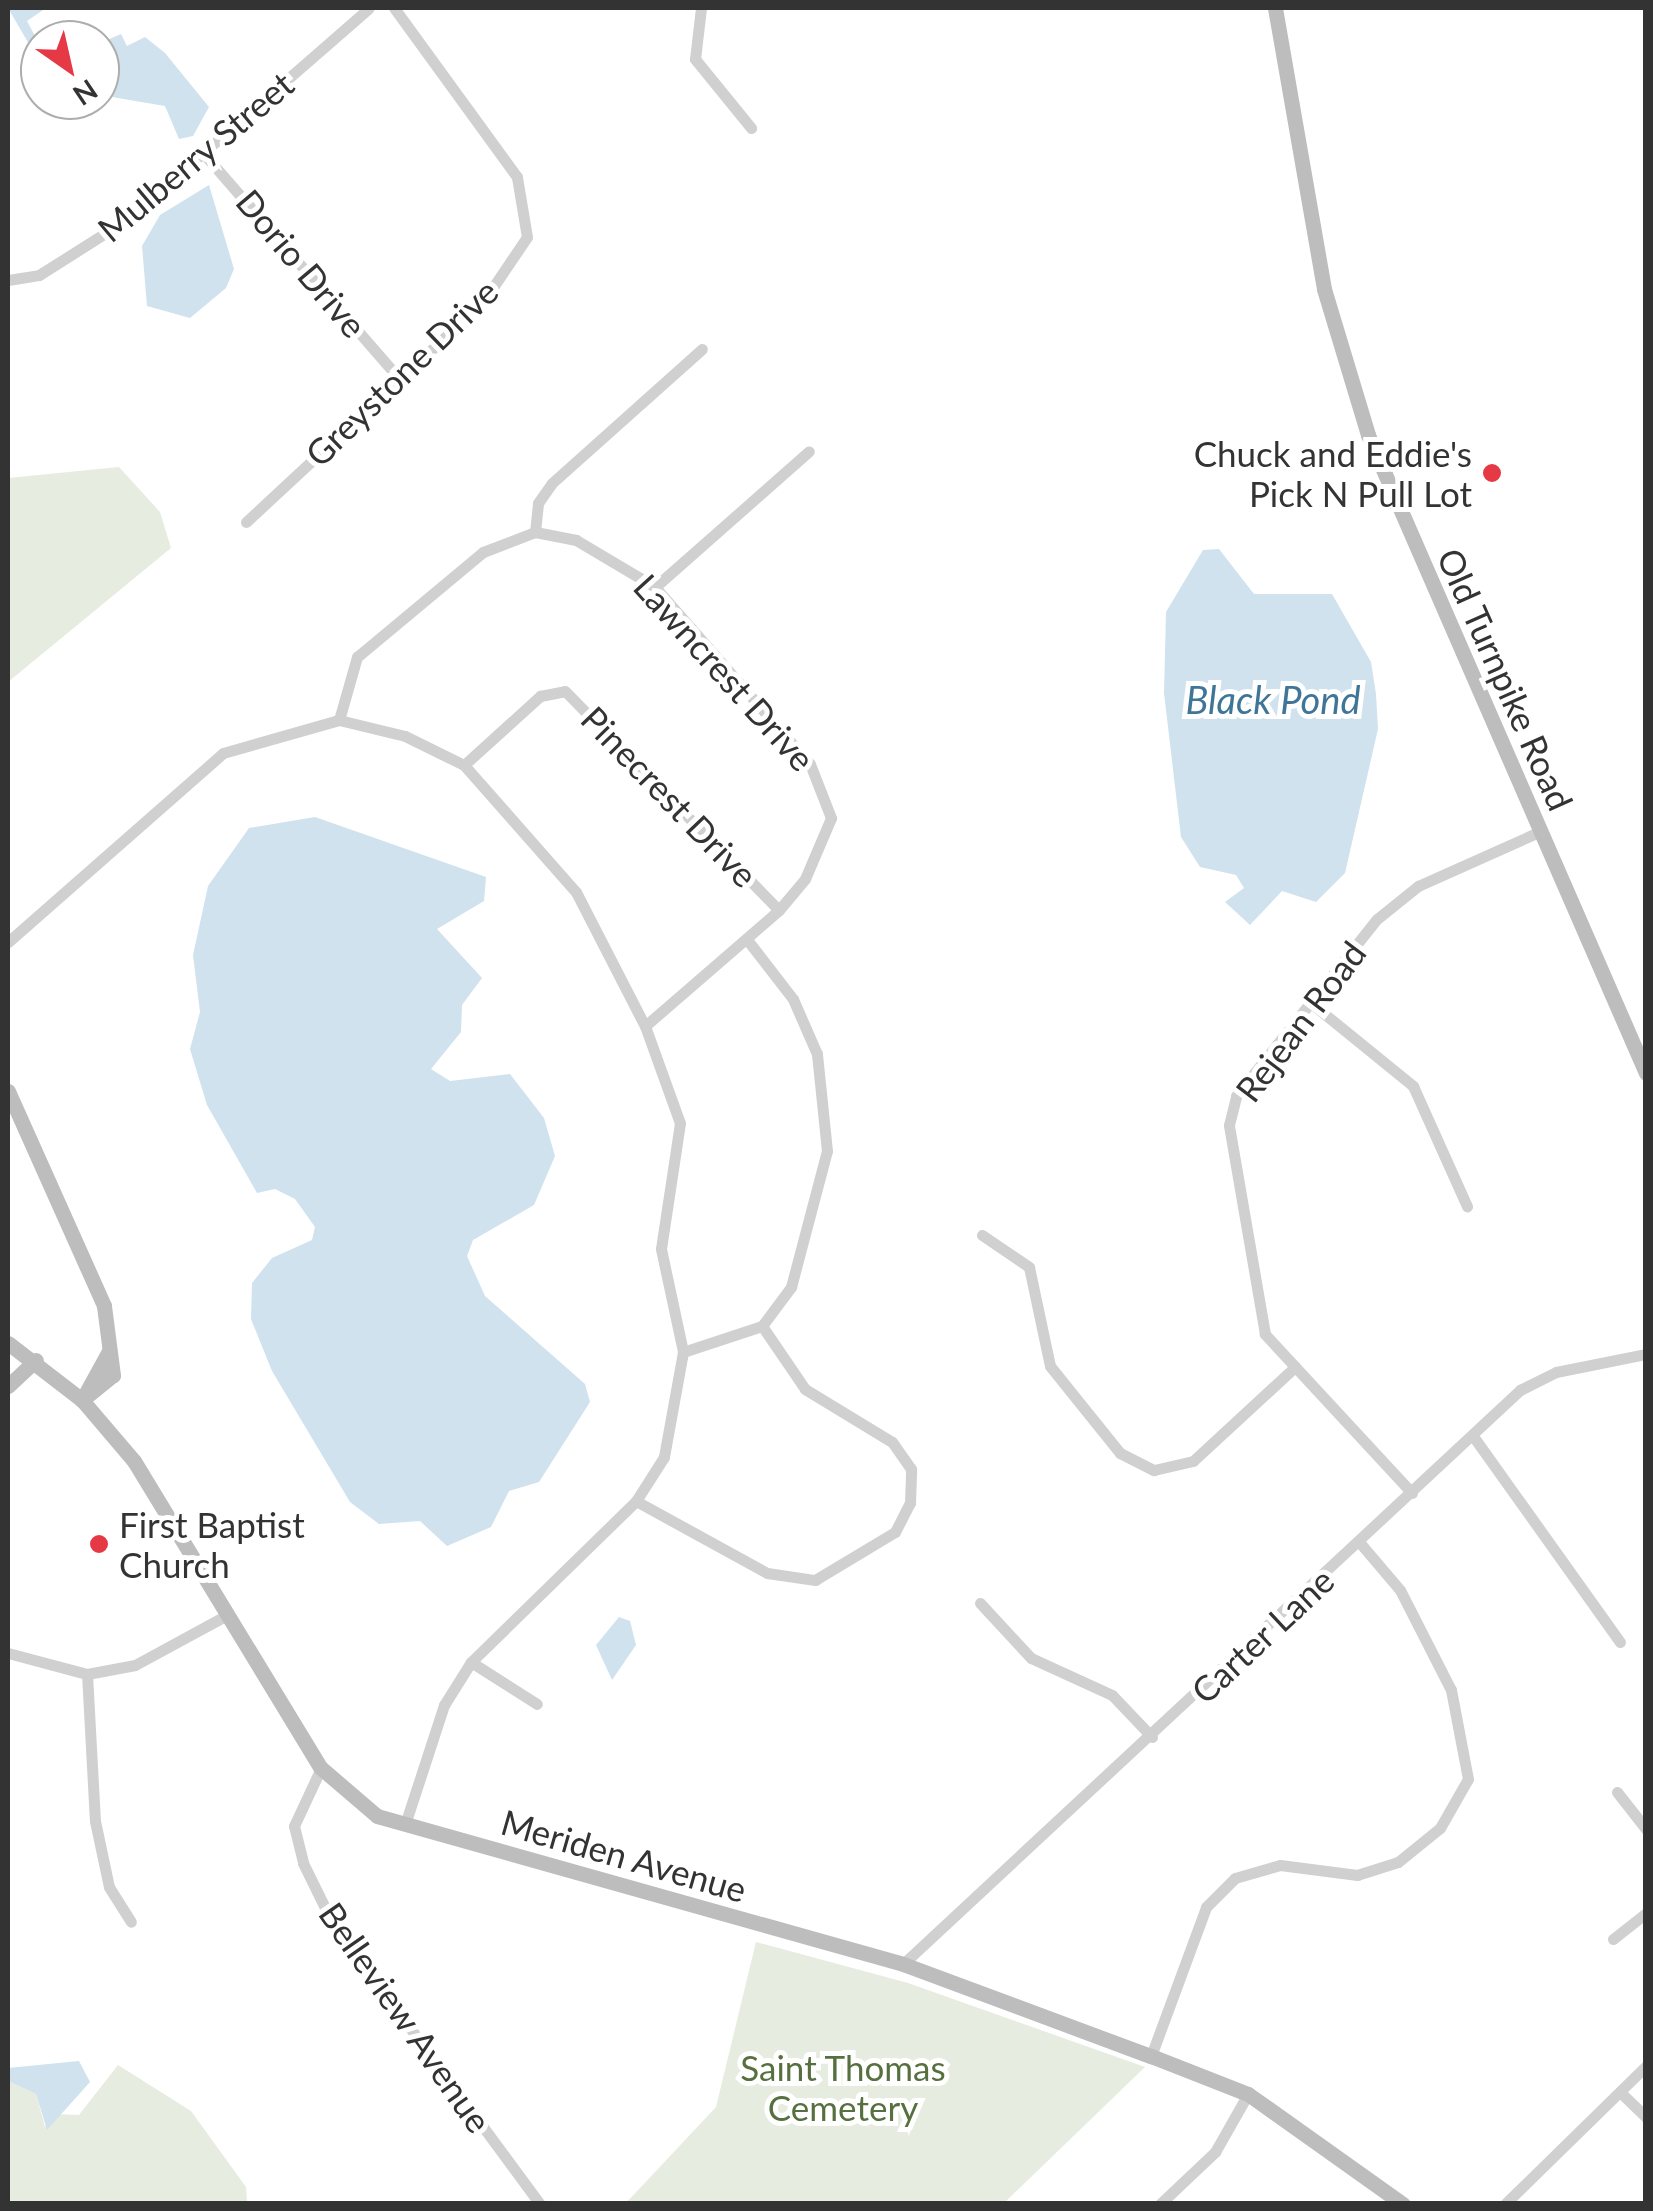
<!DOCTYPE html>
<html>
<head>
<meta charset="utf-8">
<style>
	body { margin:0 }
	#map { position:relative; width:1653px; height:2211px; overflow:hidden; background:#fff; font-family:Lato,sans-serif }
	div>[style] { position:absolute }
	.green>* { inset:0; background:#e6ecdf }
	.water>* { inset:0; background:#cfe2ee }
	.street>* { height:11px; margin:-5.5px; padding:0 5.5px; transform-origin:5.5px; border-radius:5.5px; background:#d0d0d0 }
	.secondary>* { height:15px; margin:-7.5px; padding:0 7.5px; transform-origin:7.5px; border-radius:7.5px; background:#bdbdbd }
	.dots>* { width:28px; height:28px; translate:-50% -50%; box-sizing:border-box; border:5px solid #fff; border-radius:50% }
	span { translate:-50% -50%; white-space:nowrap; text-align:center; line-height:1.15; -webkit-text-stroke:10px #fff; paint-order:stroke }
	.street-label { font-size:35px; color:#333 }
	.poi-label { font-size:35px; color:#333 }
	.right { translate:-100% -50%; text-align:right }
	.left { translate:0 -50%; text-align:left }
	.park-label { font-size:35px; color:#56703f }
	.water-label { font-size:38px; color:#3f7597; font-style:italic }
	.frame { position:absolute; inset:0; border:10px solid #333; pointer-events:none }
	.north { position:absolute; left:20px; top:20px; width:100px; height:100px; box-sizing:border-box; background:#fff; border:2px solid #adadad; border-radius:50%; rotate:146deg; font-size:28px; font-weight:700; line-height:40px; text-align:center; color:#333 }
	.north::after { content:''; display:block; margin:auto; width:35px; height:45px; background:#e63946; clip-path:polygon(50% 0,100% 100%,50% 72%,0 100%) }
</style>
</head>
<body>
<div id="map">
	<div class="green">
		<i style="clip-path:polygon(119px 467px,160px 512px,171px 548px,8px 682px,8px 478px)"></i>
		<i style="clip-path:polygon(756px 1942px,908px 1983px,1145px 2067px,1004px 2203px,626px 2203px,716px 2107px)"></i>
		<i style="clip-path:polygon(118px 2065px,191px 2111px,246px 2187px,247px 2203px,8px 2204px,8px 2081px,36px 2094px,45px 2127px,53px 2114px,79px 2115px)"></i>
	</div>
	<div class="water">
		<i style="clip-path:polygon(8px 8px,46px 8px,27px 21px,36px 38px,56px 29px,61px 40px,40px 40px,40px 63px)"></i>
		<i style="clip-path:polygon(121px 34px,127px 46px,145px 37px,165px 53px,209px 107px,193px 136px,179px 139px,165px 106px,100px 95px,100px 43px)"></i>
		<i style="clip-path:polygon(209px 185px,234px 269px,226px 288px,190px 318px,147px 306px,142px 246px,160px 215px)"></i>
		<i style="clip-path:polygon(1219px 549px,1254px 594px,1332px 594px,1371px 662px,1376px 694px,1378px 729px,1345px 873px,1316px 902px,1282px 891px,1250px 925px,1225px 902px,1244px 888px,1236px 875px,1200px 867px,1181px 837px,1164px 693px,1166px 612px,1203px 550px)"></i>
		<i style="clip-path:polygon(315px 817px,486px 877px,484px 901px,437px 929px,482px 978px,462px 1005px,461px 1032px,431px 1069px,450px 1081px,510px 1074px,544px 1118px,555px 1156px,534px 1205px,473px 1240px,467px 1256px,485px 1296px,585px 1384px,590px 1402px,539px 1482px,509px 1491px,491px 1527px,447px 1546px,420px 1521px,379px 1524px,350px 1502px,272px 1371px,251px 1319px,252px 1283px,272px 1258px,312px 1240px,315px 1227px,295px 1199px,275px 1189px,257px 1193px,207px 1105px,190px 1049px,200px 1012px,193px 955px,208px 886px,249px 828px)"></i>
		<i style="clip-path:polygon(619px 1617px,630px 1621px,636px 1645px,612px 1680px,596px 1645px)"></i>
		<i style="clip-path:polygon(79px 2061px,90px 2082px,47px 2130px,36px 2094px,8px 2081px,8px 2068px)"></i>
	</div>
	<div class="street">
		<i style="left:701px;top:8px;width:51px;rotate:96.7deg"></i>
		<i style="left:695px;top:59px;width:89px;rotate:50.9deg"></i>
		<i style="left:204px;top:154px;width:293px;rotate:49deg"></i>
		<i style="left:8px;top:280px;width:31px;rotate:-9deg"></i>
		<i style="left:39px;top:275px;width:103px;rotate:-32.3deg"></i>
		<i style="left:126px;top:220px;width:322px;rotate:-41.1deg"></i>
		<i style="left:246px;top:522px;width:323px;rotate:-42.9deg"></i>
		<i style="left:483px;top:302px;width:78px;rotate:-55.9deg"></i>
		<i style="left:527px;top:237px;width:61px;rotate:-99.5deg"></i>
		<i style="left:517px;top:177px;width:209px;rotate:-126deg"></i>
		<i style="left:535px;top:532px;width:29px;rotate:-84deg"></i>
		<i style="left:538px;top:503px;width:24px;rotate:-55deg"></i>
		<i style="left:552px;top:483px;width:201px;rotate:-41.8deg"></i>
		<i style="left:655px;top:587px;width:205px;rotate:-41.4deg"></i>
		<i style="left:339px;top:720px;width:66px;rotate:-74.1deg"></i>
		<i style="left:357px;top:657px;width:164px;rotate:-39.8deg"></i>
		<i style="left:483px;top:552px;width:56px;rotate:-21deg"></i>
		<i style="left:535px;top:532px;width:42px;rotate:11deg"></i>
		<i style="left:576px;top:540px;width:92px;rotate:30.7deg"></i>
		<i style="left:655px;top:587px;width:235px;rotate:48.8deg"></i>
		<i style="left:810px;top:764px;width:58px;rotate:68.7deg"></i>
		<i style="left:831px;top:818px;width:66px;rotate:113.1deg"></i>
		<i style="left:805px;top:879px;width:40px;rotate:130deg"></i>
		<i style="left:779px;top:910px;width:177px;rotate:139.1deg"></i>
		<i style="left:464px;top:765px;width:103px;rotate:-42.2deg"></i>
		<i style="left:540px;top:696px;width:25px;rotate:-11deg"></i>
		<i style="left:565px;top:691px;width:306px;rotate:45.7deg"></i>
		<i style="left:8px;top:942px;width:286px;rotate:-41.3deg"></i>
		<i style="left:223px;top:753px;width:121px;rotate:-15.9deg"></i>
		<i style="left:339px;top:720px;width:68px;rotate:13.6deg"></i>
		<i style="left:405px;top:736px;width:66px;rotate:26.2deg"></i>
		<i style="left:464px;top:765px;width:169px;rotate:48.6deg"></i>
		<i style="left:576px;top:892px;width:151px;rotate:62.8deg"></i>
		<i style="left:645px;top:1026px;width:103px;rotate:70.2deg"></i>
		<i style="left:680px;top:1123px;width:127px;rotate:98.6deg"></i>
		<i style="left:661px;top:1249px;width:105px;rotate:77.9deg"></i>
		<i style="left:683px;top:1352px;width:107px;rotate:100.3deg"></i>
		<i style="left:664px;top:1457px;width:52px;rotate:122.5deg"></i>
		<i style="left:636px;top:1501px;width:231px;rotate:135.7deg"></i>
		<i style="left:471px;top:1662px;width:51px;rotate:122.1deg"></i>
		<i style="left:444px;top:1705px;width:125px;rotate:108.1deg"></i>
		<i style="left:1311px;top:1003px;width:132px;rotate:39.1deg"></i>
		<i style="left:1413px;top:1086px;width:132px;rotate:65.8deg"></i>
		<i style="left:982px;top:1235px;width:57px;rotate:34.2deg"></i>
		<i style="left:1029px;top:1267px;width:101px;rotate:78deg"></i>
		<i style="left:1050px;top:1366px;width:112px;rotate:51.2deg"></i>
		<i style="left:1120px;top:1453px;width:38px;rotate:27deg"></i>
		<i style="left:1154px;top:1470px;width:40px;rotate:-13deg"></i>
		<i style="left:1193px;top:1461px;width:139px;rotate:-42.7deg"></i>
		<i style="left:683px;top:1352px;width:83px;rotate:-18.2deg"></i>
		<i style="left:762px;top:1326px;width:49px;rotate:-53.4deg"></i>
		<i style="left:791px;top:1287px;width:141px;rotate:-75.2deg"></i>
		<i style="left:827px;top:1151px;width:98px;rotate:-95.9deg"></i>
		<i style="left:817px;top:1054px;width:60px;rotate:-113.6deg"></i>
		<i style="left:793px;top:999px;width:72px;rotate:-127.7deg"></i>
		<i style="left:1473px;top:1436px;width:253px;rotate:54.5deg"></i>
		<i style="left:1412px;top:1493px;width:217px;rotate:-132.8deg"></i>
		<i style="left:1265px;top:1334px;width:212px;rotate:-99.8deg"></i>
		<i style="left:1229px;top:1125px;width:30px;rotate:-76deg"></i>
		<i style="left:1236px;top:1096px;width:226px;rotate:-51.5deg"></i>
		<i style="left:1377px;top:919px;width:53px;rotate:-38.8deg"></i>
		<i style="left:1418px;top:886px;width:135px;rotate:-24.1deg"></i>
		<i style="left:636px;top:1501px;width:149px;rotate:28.8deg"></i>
		<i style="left:767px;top:1573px;width:49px;rotate:8.3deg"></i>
		<i style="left:815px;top:1580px;width:93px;rotate:-31deg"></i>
		<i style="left:895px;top:1532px;width:33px;rotate:-63deg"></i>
		<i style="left:910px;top:1503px;width:34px;rotate:-88deg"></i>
		<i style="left:911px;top:1469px;width:33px;rotate:-125deg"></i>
		<i style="left:892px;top:1442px;width:102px;rotate:-148.7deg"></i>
		<i style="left:805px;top:1389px;width:76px;rotate:-124.3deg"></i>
		<i style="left:980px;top:1603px;width:75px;rotate:47.2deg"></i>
		<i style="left:1031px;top:1658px;width:89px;rotate:24.6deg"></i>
		<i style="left:1112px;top:1695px;width:58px;rotate:46.4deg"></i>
		<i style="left:8px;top:1653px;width:82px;rotate:14.9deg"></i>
		<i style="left:87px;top:1674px;width:49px;rotate:-10.6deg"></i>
		<i style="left:135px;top:1665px;width:105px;rotate:-28.5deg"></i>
		<i style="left:471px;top:1662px;width:78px;rotate:32.5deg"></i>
		<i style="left:87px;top:1674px;width:147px;rotate:86.9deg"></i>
		<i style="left:95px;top:1821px;width:67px;rotate:78deg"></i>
		<i style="left:109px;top:1887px;width:41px;rotate:57.8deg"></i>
		<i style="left:321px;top:1768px;width:64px;rotate:115deg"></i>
		<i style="left:294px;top:1826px;width:38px;rotate:76deg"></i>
		<i style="left:303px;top:1863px;width:66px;rotate:63.8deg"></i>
		<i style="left:332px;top:1922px;width:350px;rotate:53.6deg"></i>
		<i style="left:1617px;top:1792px;width:47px;rotate:51.9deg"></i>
		<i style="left:1613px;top:1939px;width:42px;rotate:-38.2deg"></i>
		<i style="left:903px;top:1964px;width:843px;rotate:-42.93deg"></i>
		<i style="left:1520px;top:1390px;width:40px;rotate:-26.6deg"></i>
		<i style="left:1556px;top:1372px;width:92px;rotate:-11.3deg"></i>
		<i style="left:1151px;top:2056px;width:159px;rotate:-69.7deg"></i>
		<i style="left:1206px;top:1907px;width:41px;rotate:-45deg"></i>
		<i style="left:1235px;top:1878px;width:47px;rotate:-16.1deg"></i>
		<i style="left:1280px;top:1865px;width:78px;rotate:7.4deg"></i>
		<i style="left:1357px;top:1875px;width:43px;rotate:-17.6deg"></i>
		<i style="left:1398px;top:1862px;width:54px;rotate:-39deg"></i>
		<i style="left:1440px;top:1828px;width:56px;rotate:-60.3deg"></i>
		<i style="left:1468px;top:1779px;width:91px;rotate:-100.8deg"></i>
		<i style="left:1451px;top:1690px;width:112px;rotate:-117deg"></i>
		<i style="left:1400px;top:1590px;width:62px;rotate:-130.4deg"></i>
		<i style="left:1620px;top:2092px;width:36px;rotate:44deg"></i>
		<i style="left:1160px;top:2204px;width:76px;rotate:-43.4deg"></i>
		<i style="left:1215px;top:2152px;width:67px;rotate:-60.4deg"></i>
		<i style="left:1505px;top:2204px;width:197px;rotate:-44.4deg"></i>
	</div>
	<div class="secondary">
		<i style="left:1275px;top:8px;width:285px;rotate:80.1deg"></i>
		<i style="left:1324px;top:289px;width:152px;rotate:73.2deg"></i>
		<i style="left:1368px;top:435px;width:696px;rotate:66.46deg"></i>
		<i style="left:8px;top:1091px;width:235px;rotate:65.9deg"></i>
		<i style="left:104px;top:1306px;width:70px;rotate:82.6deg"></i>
		<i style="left:113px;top:1375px;width:40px;rotate:141deg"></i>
		<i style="left:82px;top:1400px;width:56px;rotate:-61.1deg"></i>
		<i style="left:8px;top:1343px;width:93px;rotate:37.6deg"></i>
		<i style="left:82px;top:1400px;width:80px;rotate:49.6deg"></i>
		<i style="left:134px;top:1461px;width:359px;rotate:58.7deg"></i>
		<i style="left:321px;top:1768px;width:74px;rotate:40.6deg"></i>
		<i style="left:377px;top:1816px;width:546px;rotate:15.71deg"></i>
		<i style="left:903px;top:1964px;width:265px;rotate:20.4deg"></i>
		<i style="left:1151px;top:2056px;width:104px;rotate:21.4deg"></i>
		<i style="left:1248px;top:2094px;width:190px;rotate:35.4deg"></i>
		<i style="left:8px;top:1386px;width:38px;rotate:-43deg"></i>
	</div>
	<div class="dots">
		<i style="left:1492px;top:473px;background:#e63946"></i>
		<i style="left:99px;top:1544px;background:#e63946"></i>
	</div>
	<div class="street-label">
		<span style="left:195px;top:156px;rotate:-40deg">Mulberry Street</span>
		<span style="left:302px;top:263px;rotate:50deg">Dorio Drive</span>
		<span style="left:401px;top:372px;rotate:-44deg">Greystone Drive</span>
		<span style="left:725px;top:672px;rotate:48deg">Lawncrest Drive</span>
		<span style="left:1506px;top:679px;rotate:66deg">Old Turnpike Road</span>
		<span style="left:670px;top:796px;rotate:46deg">Pinecrest Drive</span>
		<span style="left:1300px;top:1021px;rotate:-53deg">Rejean Road</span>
		<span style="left:1262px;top:1635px;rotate:-43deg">Carter Lane</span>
		<span style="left:624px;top:1855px;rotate:16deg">Meriden Avenue</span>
		<span style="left:406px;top:2017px;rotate:55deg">Belleview Avenue</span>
	</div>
	<div class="poi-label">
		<span class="right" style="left:1472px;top:473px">Chuck and Eddie's<br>Pick N Pull Lot</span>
		<span class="left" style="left:119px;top:1544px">First Baptist<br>Church</span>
	</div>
	<div class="park-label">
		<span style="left:843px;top:2087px">Saint Thomas<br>Cemetery</span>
	</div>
	<div class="water-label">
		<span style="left:1273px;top:700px">Black Pond</span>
	</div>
	<div class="frame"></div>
	<div class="north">N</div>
</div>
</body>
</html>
